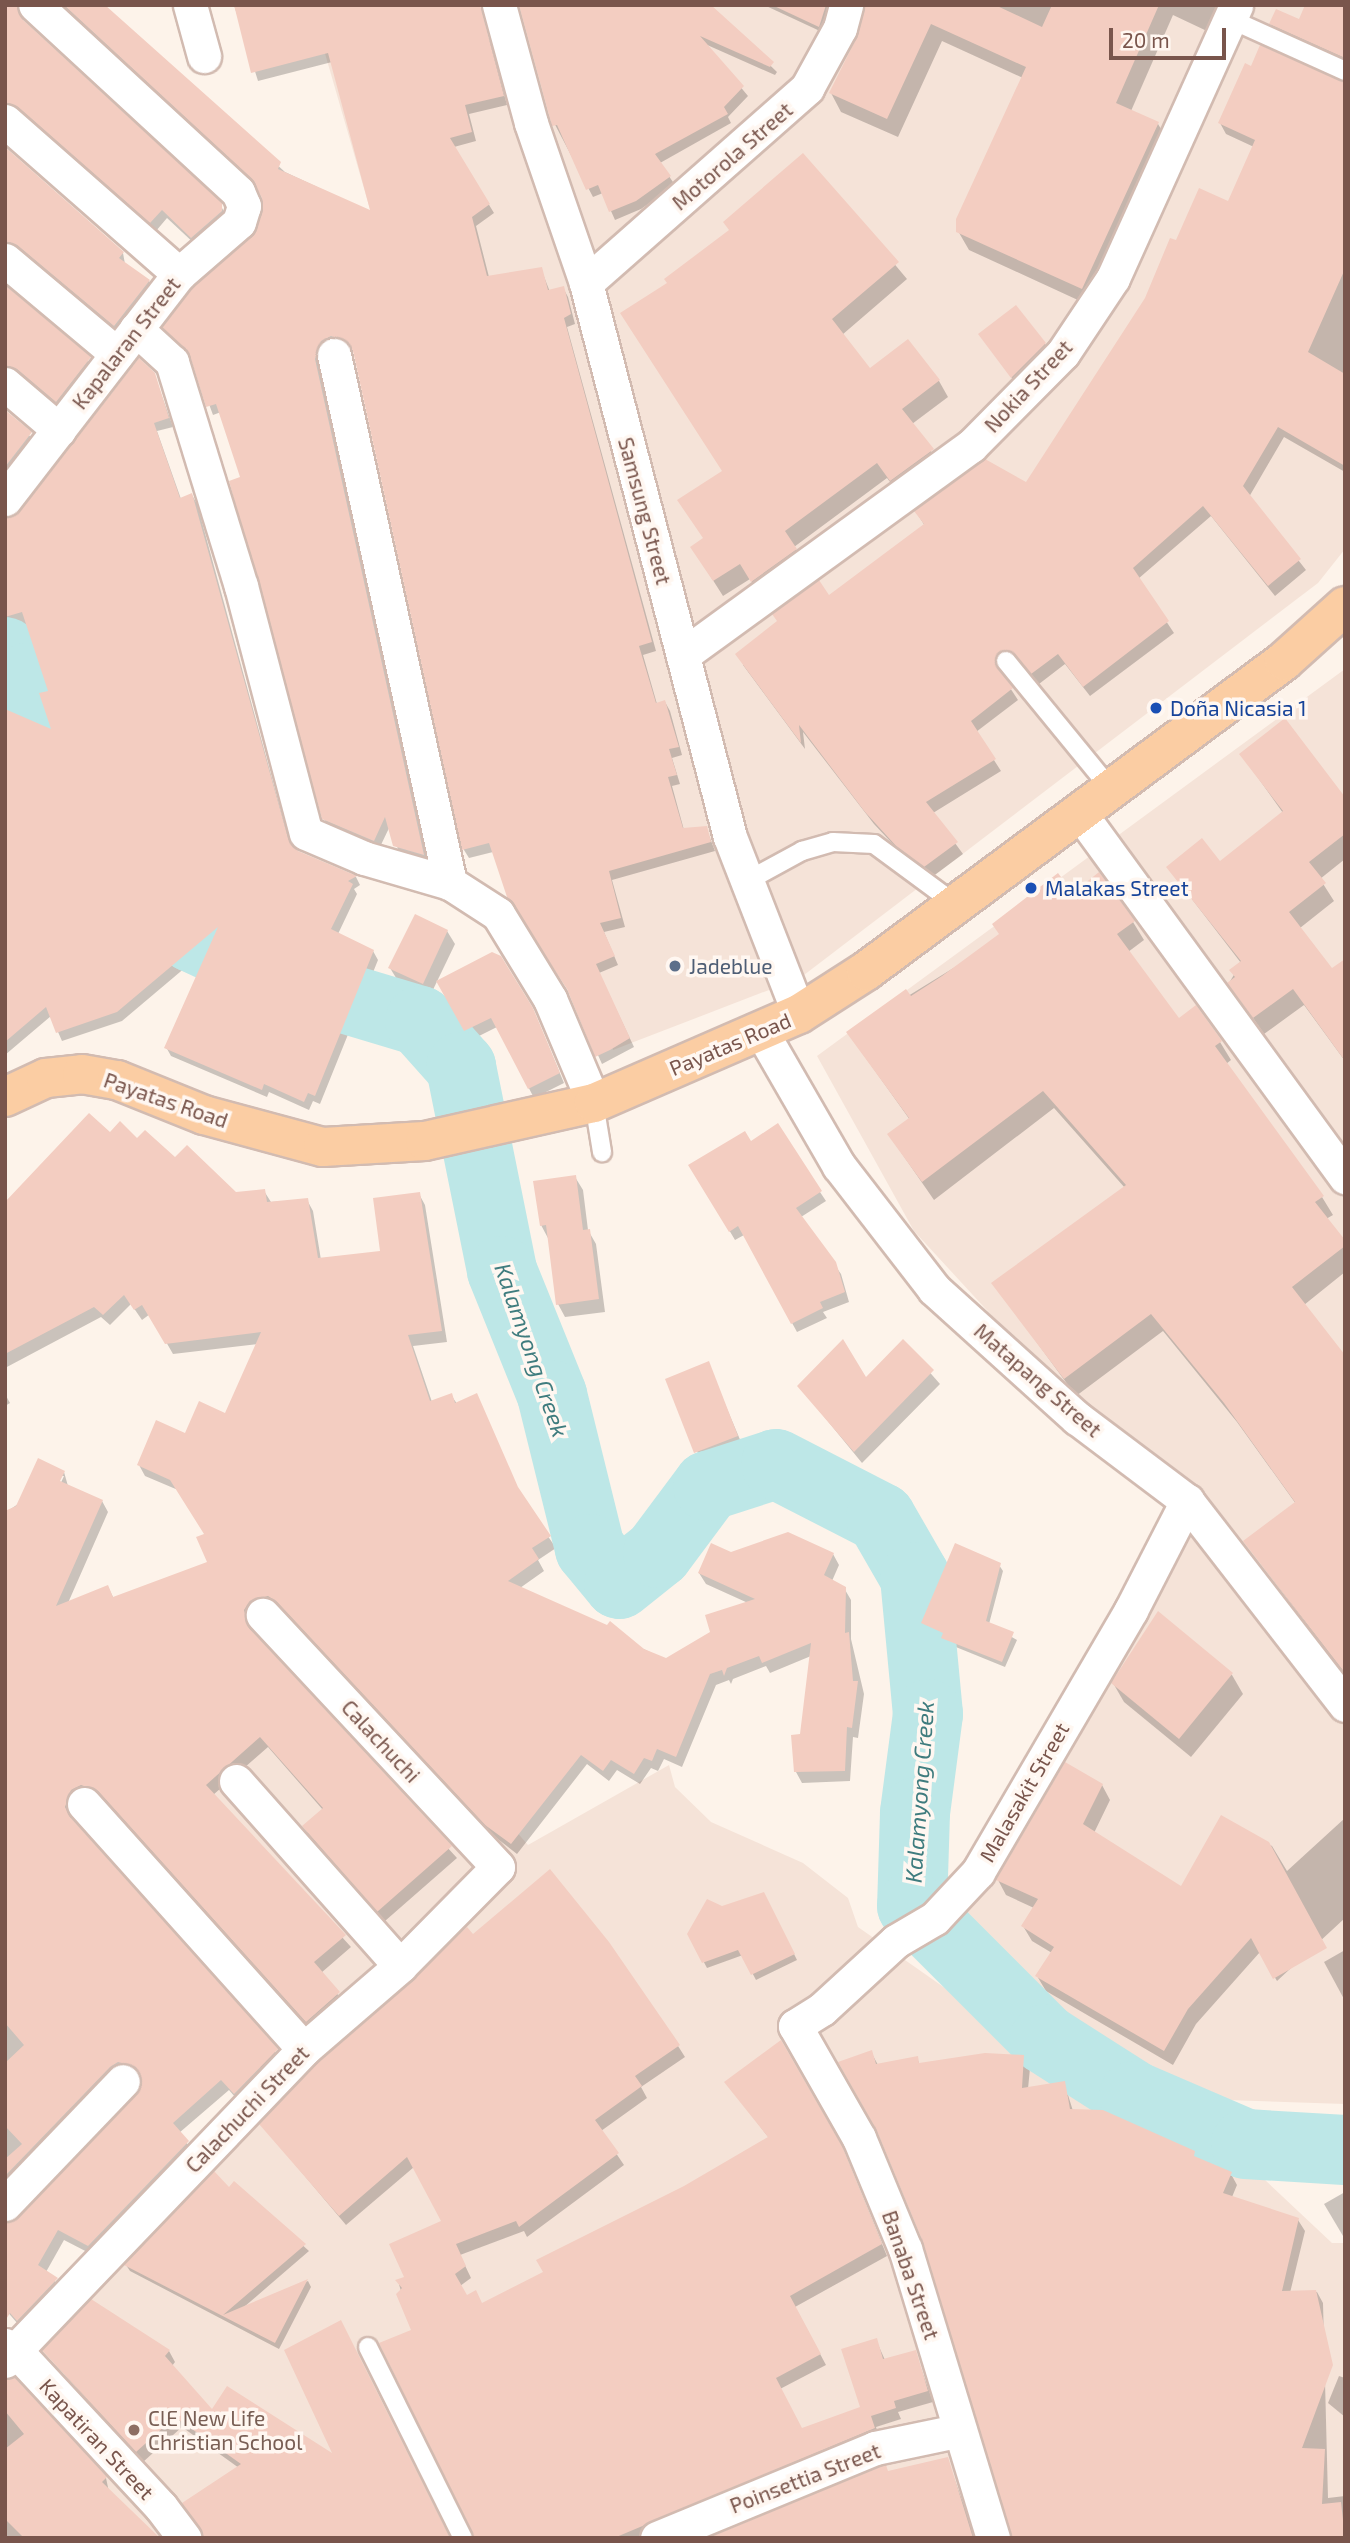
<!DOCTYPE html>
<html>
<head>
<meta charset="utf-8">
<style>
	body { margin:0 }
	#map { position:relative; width:1350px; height:2543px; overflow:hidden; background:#fdf3ea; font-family:"Exo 2",sans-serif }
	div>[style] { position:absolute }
	.residential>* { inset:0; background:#f5e3d8 }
	.shadow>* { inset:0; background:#0003 }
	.river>* { height:70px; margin:-35px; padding:0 35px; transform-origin:35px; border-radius:35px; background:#bde7e7 }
	.building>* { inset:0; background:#f3cdc1 }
	.roads { filter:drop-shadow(2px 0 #d2bbb1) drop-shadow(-2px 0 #d2bbb1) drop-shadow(0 2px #d2bbb1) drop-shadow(0 -2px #d2bbb1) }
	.service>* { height:18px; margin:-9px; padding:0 9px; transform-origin:9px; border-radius:9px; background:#fff }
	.minor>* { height:33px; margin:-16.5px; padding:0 16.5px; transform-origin:16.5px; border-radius:16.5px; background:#fff }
	.primary>* { height:38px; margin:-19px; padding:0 19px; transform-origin:19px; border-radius:19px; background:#fbcda3 }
	.dots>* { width:19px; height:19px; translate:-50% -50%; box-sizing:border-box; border:4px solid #fff7f1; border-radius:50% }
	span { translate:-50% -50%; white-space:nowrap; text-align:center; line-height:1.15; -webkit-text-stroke:7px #fff7f1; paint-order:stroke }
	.street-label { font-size:21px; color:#79554c }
	.transit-label { font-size:21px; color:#164399 }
	.left { translate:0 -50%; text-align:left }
	.service-label { font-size:21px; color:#4e5e75 }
	.education-label { font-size:21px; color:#785e54 }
	.water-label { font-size:23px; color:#3f7c7e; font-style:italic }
	.frame { position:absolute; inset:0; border:7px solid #79554c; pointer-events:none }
	.scale { position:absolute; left:1109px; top:28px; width:117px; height:32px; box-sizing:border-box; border:4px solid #79554c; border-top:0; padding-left:9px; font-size:21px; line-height:24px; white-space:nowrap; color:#79554c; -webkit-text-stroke:5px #fff7f1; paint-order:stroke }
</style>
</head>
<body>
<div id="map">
	<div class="residential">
		<i style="clip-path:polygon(311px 5px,1345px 5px,1345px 549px,1318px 583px,800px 978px,613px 1050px)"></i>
		<i style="clip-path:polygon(1345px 669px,1345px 2104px,1170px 2098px,934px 1902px,1022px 1776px,1184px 1479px,1040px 1368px,914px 1231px,817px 1056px)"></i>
		<i style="clip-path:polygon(269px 1546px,528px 1845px,669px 1765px,675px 1787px,711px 1822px,803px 1863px,848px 1898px,858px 1927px,1093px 2092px,1249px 2165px,1332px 2243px,1345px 2243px,1345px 2538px,5px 2538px,5px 2341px,273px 2082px,5px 1769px)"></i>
	</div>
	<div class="shadow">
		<i style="clip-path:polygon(5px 5px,25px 5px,20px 10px,24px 24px,222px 208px,227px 217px,197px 246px,167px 218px,156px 231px,24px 115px,5px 111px)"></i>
		<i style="clip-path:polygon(61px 5px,102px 5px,285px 172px,373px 213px,332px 62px,258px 81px,234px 5px,473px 5px,490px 42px,507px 105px,469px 114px,476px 141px,454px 147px,494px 213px,476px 226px,489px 277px,541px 269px,550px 292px,563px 288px,568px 297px,575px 324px,567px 327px,656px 651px,643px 655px,657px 704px,665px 702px,670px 711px,682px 755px,672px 758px,680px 784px,672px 786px,684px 830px,706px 828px,715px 851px,612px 880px,625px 927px,604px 932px,618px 965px,599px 973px,634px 1047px,602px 1064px,569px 991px,493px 852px,469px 858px,464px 850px,354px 350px,336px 344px,325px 350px,319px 369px,428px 863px,400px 855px,390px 826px,379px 849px,329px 828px,324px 818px,242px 478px,221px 412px,213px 415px,193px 361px,164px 327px,254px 237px,264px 212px,263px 198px,257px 186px)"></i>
		<i style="clip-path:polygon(708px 5px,777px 72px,775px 75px,705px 44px,748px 96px,728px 117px,731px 123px,660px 163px,675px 185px,641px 209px,615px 220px,603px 193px,593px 197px,551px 117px)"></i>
		<i style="clip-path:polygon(764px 5px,831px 5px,822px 32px)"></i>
		<i style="clip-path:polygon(892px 5px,1221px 5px,1209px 32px,1173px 15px,1131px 111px,1158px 124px,1169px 142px,1093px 307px,969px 250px,958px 231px,1023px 78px,942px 41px,898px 137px,841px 112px,831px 93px)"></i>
		<i style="clip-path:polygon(1345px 5px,1345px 66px,1277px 35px,1271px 24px,1300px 21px)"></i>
		<i style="clip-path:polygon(1345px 82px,1345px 472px,1284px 437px,1249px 497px,1306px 570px,1275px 596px,1211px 516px,1138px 579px,1174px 633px,1090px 696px,1065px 664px,1039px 684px,1018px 661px,1004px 663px,1001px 674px,1018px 700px,976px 732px,1001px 771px,933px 813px,963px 854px,932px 877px,906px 858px,874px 824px,803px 732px,805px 749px,743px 665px,925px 526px,916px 512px,1026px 484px,1146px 299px,1177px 242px,1229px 203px,1254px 147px,1226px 134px,1220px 123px)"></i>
		<i style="clip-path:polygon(5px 149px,123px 253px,125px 264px,149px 281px,154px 290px,120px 334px,23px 253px,5px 250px)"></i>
		<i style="clip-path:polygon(803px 155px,907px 279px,842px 335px,870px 370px,939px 381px,948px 397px,912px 424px,941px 466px,901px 496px,887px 478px,794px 547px,805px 566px,762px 597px,750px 579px,723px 596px,702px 563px,723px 472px,669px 283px,730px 231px)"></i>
		<i style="clip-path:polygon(5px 288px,94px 367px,61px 410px,15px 373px,5px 377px)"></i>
		<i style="clip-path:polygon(980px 335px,1045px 344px,1052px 357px,1020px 389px)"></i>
		<i style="clip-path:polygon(154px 374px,173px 427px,157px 431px,181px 499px,192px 495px,197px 504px,290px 844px,297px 852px,356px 877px,360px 885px,354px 889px,357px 894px,338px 934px,373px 951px,378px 960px,320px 1104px,313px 1101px,309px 1110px,269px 1092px,267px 1097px,171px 1056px,166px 1047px,212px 945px,122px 1021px,62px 1041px,51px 1016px,5px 1055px,5px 616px,21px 513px)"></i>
		<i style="clip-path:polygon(5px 412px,36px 442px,5px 482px)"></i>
		<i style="clip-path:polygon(1241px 754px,1345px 799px,1345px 859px,1320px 879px,1334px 901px,1300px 928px,1331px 970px,1345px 961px,1345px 1061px,1304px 1005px,1264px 1034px,1229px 983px,1241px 963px,1168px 868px,1220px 863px,1283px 813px)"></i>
		<i style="clip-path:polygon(1072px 895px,1133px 922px,1144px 940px,1128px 952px,1178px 1020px,1220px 1042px,1231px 1060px,1226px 1064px,1322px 1197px,1333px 1215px,1326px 1219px,1345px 1242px,1345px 1272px,1304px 1305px,1345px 1358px,1345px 1675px,1245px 1542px,1296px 1504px,1237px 1422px,1163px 1331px,1076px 1396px,994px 1284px,1125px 1188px,1054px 1108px,934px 1200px,889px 1135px,910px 1120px,848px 1033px)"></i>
		<i style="clip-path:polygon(447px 931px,455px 944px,430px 996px,398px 981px,390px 968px)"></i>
		<i style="clip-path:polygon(439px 981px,537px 1019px,564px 1083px,534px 1098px,497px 1027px,471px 1040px)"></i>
		<i style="clip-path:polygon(evenodd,137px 1141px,236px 1194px,264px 1191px,271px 1202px,307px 1200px,313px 1211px,321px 1260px,382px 1253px,419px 1194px,425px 1205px,447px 1342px,413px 1346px,432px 1402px,451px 1395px,556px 1548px,538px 1560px,544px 1571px,520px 1588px,666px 1660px,712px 1633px,748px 1603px,706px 1584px,699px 1573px,731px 1554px,833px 1554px,839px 1565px,832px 1581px,844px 1588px,851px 1600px,851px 1639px,864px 1694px,858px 1738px,853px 1737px,850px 1781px,802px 1783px,796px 1772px,811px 1656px,770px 1673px,766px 1666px,733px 1679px,731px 1684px,729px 1680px,716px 1685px,682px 1767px,664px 1759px,658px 1771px,651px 1768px,640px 1784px,617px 1770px,609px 1781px,587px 1764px,517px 1854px,494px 1836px,285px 1613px,275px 1607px,250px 1622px,253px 1635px,457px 1858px,385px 1921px,310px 1837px,304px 1826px,323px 1810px,268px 1747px,213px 1795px,351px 1947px,321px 1973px,345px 2004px,313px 2032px,106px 1802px,88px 1796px,76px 1801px,70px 1820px,283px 2061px,241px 2104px,229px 2090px,179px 2133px,194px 2153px,95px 2256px,64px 2240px,46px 2272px,63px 2290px,24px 2331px,5px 2309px,5px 2223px,20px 2219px,138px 2095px,143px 2077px,125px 2073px,5px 2193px,5px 1513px,64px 1472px,68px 1486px,102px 1501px,108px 1512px,68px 1603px,108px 1587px,114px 1599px,209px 1563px,206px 1535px,178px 1490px,145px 1476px,139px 1465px,226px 1415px,258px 1344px,173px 1354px,150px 1314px,142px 1320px,131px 1304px,110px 1325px,101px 1317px,5px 1368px,5px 1202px,137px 1141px,60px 1476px,64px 1476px,58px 1489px,60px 1476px)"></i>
		<i style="clip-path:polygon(751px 1143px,820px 1192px,826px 1201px,801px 1217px,841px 1274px,849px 1302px,823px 1312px,827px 1318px,797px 1332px,744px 1235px,735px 1240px,691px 1166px)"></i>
		<i style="clip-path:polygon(575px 1177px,583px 1190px,588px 1230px,596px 1244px,605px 1312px,565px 1317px,558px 1304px,549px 1240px,541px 1225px)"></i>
		<i style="clip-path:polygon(903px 1342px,940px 1384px,862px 1463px,799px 1386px,865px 1380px)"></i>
		<i style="clip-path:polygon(708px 1364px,744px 1449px,703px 1465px,667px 1380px)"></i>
		<i style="clip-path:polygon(5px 1394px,10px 1403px,5px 1406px)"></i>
		<i style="clip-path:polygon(999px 1565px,1003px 1571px,989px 1624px,1017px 1640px,1005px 1667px,946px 1643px,923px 1623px)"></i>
		<i style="clip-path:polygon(1159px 1614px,1232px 1675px,1243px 1694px,1191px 1757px,1124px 1702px,1113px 1683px)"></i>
		<i style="clip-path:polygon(1102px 1785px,1110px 1800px,1094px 1833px,1182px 1888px,1222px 1818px,1272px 1846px,1287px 1871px,1345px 1818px,1345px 1918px,1277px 1981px,1260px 1952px,1196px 2024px,1173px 2065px,1046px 1991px,1037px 1976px,1052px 1953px,1032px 1941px,1023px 1926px,1034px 1908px,1006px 1895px,998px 1880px)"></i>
		<i style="clip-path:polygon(767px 1900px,797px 1960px,756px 1980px,743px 1955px,707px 1968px,689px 1934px,722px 1908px)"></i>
		<i style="clip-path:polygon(473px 1937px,678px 2046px,685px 2057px,641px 2087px,647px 2098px,601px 2131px,624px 2165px,527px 2237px,524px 2231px,460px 2255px,471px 2278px,460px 2286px,467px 2297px,483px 2305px,545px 2273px,769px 2138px,726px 2082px,847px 2160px,887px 2256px,795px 2307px,826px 2365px,780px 2389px,802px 2430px,863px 2408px,876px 2340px,885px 2360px,915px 2352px,933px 2402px,898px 2412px,901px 2419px,876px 2427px,880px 2440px,651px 2538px,474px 2538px,398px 2281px,406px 2278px,444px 2222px,414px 2167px,346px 2225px,261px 2124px)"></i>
		<i style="clip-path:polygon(1345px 1950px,1345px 2001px,1324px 1962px)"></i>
		<i style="clip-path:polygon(871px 2052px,878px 2065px,917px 2058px,920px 2065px,1023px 2057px,1030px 2068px,1028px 2089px,1064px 2082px,1073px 2111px,1194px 2152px,1199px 2160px,1231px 2174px,1237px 2185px,1232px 2197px,1298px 2220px,1305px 2231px,1290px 2293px,1317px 2292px,1323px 2303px,1328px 2498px,1345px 2496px,1345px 2538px,1012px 2538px)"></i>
		<i style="clip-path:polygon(234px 2184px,309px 2251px,244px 2307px,308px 2281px,311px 2287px,279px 2349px,130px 2271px,126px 2265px)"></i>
		<i style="clip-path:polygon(1345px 2192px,1345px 2235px,1343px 2236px,1324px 2204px)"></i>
		<i style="clip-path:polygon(44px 2351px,169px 2351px,175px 2362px,172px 2366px,213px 2412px,449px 2538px,239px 2468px,182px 2427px,143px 2462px)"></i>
		<i style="clip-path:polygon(1339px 2376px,1345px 2378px,1345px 2417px,1328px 2403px)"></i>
		<i style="clip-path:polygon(5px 2379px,13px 2379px,106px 2478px,109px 2492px,159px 2538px,5px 2538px)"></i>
		<i style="clip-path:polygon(947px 2459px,976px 2538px,713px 2538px,881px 2468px,888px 2473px)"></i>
	</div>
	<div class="river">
		<i style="left:5px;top:652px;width:33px;rotate:51deg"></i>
		<i style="left:26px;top:678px;width:79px;rotate:72.3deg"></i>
		<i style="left:50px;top:753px;width:132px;rotate:58.4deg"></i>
		<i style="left:119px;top:865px;width:103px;rotate:44.6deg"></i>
		<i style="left:192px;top:937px;width:105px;rotate:24.9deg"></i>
		<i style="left:287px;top:981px;width:139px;rotate:16.7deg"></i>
		<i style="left:420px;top:1021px;width:62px;rotate:48.3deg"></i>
		<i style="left:461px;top:1067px;width:208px;rotate:78.6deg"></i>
		<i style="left:502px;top:1271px;width:134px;rotate:68deg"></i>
		<i style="left:552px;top:1395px;width:159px;rotate:76.1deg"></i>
		<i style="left:590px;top:1549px;width:45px;rotate:50.4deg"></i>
		<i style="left:619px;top:1584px;width:50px;rotate:-38.5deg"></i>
		<i style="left:658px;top:1553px;width:84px;rotate:-53.3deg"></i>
		<i style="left:708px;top:1486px;width:71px;rotate:-17.9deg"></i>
		<i style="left:776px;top:1464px;width:118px;rotate:27.2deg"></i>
		<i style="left:881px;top:1518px;width:68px;rotate:60deg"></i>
		<i style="left:915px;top:1577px;width:138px;rotate:84.6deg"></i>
		<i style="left:928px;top:1714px;width:100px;rotate:97.5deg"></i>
		<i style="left:915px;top:1813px;width:93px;rotate:91.8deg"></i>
		<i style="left:912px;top:1906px;width:188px;rotate:45deg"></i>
		<i style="left:1045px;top:2039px;width:106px;rotate:32.6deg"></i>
		<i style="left:1134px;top:2096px;width:122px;rotate:23.2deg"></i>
		<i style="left:1246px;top:2144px;width:99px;rotate:3.5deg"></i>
	</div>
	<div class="building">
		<i style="clip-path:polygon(5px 5px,16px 5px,22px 19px,222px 203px,222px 211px,191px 238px,162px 210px,150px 223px,18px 107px,5px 102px)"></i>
		<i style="clip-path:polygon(64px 5px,105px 5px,281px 162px,278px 169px,370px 210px,328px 53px,251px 73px,234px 5px,480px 5px,504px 96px,465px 105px,472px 132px,450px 138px,490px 204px,472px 217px,487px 276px,542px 267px,548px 290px,564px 286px,571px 314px,564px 318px,652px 642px,639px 646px,656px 703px,665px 700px,679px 747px,669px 749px,677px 775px,668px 777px,683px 828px,707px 826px,711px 842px,609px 871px,621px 918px,600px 923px,615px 956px,596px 964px,630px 1038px,610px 1050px,595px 1057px,567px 989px,507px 897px,489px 843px,462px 850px,353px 351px,348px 342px,331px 336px,321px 341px,315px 359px,424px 855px,393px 846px,385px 817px,374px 841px,322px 819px,229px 481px,240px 477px,216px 404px,206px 407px,190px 356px,162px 327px,193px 287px,252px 236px,262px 212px,262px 198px,251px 178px)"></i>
		<i style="clip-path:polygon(519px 5px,711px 5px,774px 62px,770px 67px,700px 36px,744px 86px,724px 107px,728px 114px,655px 154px,671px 176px,636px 201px,609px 212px,598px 185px,586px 190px,557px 125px,552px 126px)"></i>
		<i style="clip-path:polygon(772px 5px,826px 5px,819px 27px)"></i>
		<i style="clip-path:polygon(865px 5px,995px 5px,1042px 27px,1052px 5px,1159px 5px,1116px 103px,1159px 122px,1082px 289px,956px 232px,956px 219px,1026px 67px,931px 24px,887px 119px,829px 93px,857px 37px)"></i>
		<i style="clip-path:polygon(1305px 5px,1345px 5px,1345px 58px,1269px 24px,1276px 9px,1299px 19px)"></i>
		<i style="clip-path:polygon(1260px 45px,1345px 82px,1345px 269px,1308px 352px,1345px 374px,1345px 466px,1278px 427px,1243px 486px,1301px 559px,1268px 586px,1203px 506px,1133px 568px,1169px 621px,1083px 687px,1058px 654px,1031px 674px,1011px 651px,998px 653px,995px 663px,1013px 688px,971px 721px,996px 759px,926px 802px,958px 842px,924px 867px,897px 847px,865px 812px,799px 725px,801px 743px,735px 654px,777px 621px,772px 614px,819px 580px,829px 595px,924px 524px,914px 511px,985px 459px,1026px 482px,1145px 298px,1170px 238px,1176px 240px,1199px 188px,1228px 201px,1255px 140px,1218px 123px,1245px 63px,1251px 66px)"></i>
		<i style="clip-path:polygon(5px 147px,124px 252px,119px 258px,150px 280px,114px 326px,17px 245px,5px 241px)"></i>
		<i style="clip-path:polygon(803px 153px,899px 262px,832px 319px,870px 368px,908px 339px,940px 380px,902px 409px,934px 449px,890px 481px,877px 463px,785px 531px,797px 549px,751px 582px,740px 564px,713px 581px,690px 547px,703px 538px,677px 500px,722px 471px,620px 313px,667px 283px,664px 279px,729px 230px,723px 222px)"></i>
		<i style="clip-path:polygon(5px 285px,91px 357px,56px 402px,17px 369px,5px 365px)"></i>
		<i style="clip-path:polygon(1016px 305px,1046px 343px,1011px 378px,978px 334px)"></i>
		<i style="clip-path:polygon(139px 358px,155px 373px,169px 418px,154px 423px,180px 498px,192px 493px,288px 838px,298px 851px,357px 876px,348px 881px,353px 884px,331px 929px,374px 950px,315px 1096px,308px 1093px,304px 1102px,264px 1084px,262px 1090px,164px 1048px,218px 927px,117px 1012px,56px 1033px,46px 1007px,5px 1042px,5px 709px,51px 729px,39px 693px,48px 691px,22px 612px,5px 617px,5px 518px,20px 511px)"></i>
		<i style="clip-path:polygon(5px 410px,32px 432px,5px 467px)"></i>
		<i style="clip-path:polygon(1285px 718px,1345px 797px,1345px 834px,1309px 862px,1326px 883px,1289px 912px,1332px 968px,1345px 959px,1345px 1061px,1293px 989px,1253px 1018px,1227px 983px,1235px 977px,1229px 970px,1241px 961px,1166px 867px,1202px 838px,1220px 861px,1283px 811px,1239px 754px)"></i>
		<i style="clip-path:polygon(1099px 872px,1135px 921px,1117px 934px,1179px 1018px,1196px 1005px,1222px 1041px,1215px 1046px,1324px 1196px,1315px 1202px,1345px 1240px,1345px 1246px,1292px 1287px,1345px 1355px,1345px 1673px,1243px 1541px,1295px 1502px,1224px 1403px,1151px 1314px,1064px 1379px,991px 1283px,1126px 1185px,1043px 1091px,922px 1182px,887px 1134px,909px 1118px,846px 1032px,906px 989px,911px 996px,942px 976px,999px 934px,992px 924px,1058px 873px,1073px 893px)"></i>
		<i style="clip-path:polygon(415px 914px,448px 930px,423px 984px,388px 968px)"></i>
		<i style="clip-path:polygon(492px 952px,501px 956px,533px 1008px,560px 1073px,528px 1089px,491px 1018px,464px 1031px,436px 981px)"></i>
		<i style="clip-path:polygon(89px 1113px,110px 1132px,120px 1121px,137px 1138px,145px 1130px,175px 1157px,187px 1145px,236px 1192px,265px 1189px,267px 1202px,308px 1198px,318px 1258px,380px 1251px,373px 1198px,420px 1192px,442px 1331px,408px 1335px,430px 1401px,452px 1393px,455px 1403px,477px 1393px,518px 1487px,551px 1536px,532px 1548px,539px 1559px,508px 1581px,607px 1625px,610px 1621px,644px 1649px,666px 1658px,710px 1632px,705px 1615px,755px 1599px,698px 1573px,711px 1543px,731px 1552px,788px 1532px,834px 1553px,824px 1575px,846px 1587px,845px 1633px,849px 1632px,853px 1681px,858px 1681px,852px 1728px,847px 1727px,845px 1771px,794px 1772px,791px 1735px,800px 1734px,811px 1643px,762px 1663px,759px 1656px,727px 1668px,724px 1676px,722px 1670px,710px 1674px,676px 1757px,657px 1749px,652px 1761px,644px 1758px,634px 1774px,611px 1760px,603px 1771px,581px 1755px,511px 1844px,485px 1825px,277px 1602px,268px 1596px,250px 1601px,244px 1610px,249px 1628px,452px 1846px,377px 1912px,302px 1826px,323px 1808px,260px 1737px,206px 1785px,346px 1935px,314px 1962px,340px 1992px,306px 2022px,98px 1791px,81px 1785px,71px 1790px,65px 1807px,70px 1817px,278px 2049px,234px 2094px,221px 2080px,173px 2123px,189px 2141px,88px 2246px,58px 2230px,38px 2265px,58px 2278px,17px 2321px,10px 2313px,5px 2321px,5px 2223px,19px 2217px,142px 2085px,136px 2067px,118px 2062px,110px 2067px,5px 2176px,5px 2159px,22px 2144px,5px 2126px,5px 2063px,24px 2045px,5px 2023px,5px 1511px,16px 1506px,38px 1458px,65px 1471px,60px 1481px,103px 1500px,56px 1606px,108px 1585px,113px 1597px,207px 1562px,196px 1537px,204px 1534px,170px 1480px,137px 1465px,156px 1420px,185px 1433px,199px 1401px,225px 1413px,261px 1332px,165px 1344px,142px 1305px,134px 1310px,124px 1295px,103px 1315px,94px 1307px,5px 1354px,5px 1202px)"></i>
		<i style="clip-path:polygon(778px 1123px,822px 1191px,796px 1208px,836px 1262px,845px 1292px,820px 1302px,823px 1308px,791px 1324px,738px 1226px,729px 1232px,688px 1165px,745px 1131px,751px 1141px)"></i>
		<i style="clip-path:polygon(576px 1175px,583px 1230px,590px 1229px,599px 1299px,556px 1305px,546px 1225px,540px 1226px,533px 1181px)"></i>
		<i style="clip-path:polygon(843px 1339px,866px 1377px,903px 1339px,934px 1370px,854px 1452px,797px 1386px)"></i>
		<i style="clip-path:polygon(709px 1361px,738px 1436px,694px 1453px,665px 1379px)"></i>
		<i style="clip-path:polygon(955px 1543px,1001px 1563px,986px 1621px,1014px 1632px,1002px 1662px,941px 1638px,943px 1633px,921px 1623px)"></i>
		<i style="clip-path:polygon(1158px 1611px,1233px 1673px,1179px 1739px,1111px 1683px)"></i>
		<i style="clip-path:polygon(1065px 1762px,1103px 1784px,1083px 1824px,1181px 1886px,1221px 1815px,1269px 1842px,1327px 1948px,1273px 1979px,1251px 1938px,1188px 2009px,1164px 2051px,1035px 1976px,1054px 1947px,1021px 1926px,1038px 1899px,996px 1880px)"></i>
		<i style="clip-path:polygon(550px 1869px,609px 1942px,680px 2045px,635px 2076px,642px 2086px,595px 2120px,619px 2153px,519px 2227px,516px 2221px,456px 2244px,466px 2266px,455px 2274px,467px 2295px,476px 2290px,482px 2303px,543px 2272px,536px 2260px,684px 2186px,768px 2137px,724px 2082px,781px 2040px,842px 2146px,882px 2244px,790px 2296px,821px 2354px,776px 2378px,802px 2428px,860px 2407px,841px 2349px,877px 2338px,883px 2359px,916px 2350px,928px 2391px,894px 2401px,896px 2408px,871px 2416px,875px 2428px,614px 2538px,474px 2538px,379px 2343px,411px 2330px,396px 2294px,402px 2288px,395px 2280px,404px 2277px,389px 2244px,441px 2221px,407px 2157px,339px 2216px,259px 2124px,317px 2063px,458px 1935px,467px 1927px,473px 1934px)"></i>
		<i style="clip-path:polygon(764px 1892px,795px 1954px,751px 1975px,738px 1950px,702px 1963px,687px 1934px,707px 1899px,722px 1906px)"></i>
		<i style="clip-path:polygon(872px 2050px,876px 2064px,918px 2056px,919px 2063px,985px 2053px,1024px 2055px,1022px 2088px,1065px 2081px,1070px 2109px,1103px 2110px,1195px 2151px,1194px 2156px,1232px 2172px,1223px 2193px,1299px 2218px,1282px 2291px,1316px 2290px,1333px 2365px,1302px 2448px,1325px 2449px,1322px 2504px,1341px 2502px,1345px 2538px,1012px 2538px,923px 2242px,877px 2131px,838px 2062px)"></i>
		<i style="clip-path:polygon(214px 2171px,229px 2187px,234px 2181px,306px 2244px,223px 2315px,308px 2279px,275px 2343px,124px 2265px)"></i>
		<i style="clip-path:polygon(91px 2299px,170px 2350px,165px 2356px,212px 2409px,227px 2386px,332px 2453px,284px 2350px,341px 2320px,450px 2538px,203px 2538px,182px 2503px,241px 2464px,175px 2417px,136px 2452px,42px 2350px)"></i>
		<i style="clip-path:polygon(14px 2377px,107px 2477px,102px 2482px,160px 2538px,24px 2538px,5px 2519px,5px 2449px,24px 2434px,5px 2411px,5px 2380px)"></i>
		<i style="clip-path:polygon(948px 2457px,973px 2538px,713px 2536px,881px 2466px,886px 2465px,888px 2471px)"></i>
	</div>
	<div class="roads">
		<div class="service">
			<i style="left:1230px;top:19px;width:126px;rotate:24.3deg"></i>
			<i style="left:1006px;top:661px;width:164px;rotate:50.7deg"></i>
			<i style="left:747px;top:881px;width:63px;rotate:-28.6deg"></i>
			<i style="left:802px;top:851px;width:32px;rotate:-16deg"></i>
			<i style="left:833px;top:842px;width:41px;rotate:2.8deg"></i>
			<i style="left:874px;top:844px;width:99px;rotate:36.4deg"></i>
			<i style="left:594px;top:1103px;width:50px;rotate:80.7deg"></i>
			<i style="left:368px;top:2347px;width:213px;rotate:63.6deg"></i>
		</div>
		<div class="minor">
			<i style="left:190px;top:5px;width:53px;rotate:74.6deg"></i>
			<i style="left:499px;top:5px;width:122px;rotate:74.8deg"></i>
			<i style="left:531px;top:123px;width:169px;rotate:71deg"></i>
			<i style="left:586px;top:283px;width:572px;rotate:75.43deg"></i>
			<i style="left:730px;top:837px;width:190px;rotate:68.7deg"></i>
			<i style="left:5px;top:121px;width:232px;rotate:41.3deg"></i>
			<i style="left:5px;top:260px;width:146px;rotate:40deg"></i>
			<i style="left:586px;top:283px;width:295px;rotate:-41.4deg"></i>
			<i style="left:807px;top:88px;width:68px;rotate:-61.2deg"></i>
			<i style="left:840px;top:28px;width:24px;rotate:-75deg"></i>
			<i style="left:136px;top:329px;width:49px;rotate:42.5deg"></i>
			<i style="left:172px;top:362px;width:234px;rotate:72.9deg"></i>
			<i style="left:241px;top:586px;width:255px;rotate:75.3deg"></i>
			<i style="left:306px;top:833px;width:63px;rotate:23.3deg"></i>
			<i style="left:364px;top:858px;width:90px;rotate:16.2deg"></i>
			<i style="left:450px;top:883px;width:57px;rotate:32.9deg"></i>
			<i style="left:498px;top:914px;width:100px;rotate:58.5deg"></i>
			<i style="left:550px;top:999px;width:113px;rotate:67.1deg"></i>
			<i style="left:334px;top:355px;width:541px;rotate:77.61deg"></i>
			<i style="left:5px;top:384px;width:71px;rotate:40.4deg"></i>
			<i style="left:5px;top:499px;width:284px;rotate:-52.3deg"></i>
			<i style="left:179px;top:274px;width:79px;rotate:-40.9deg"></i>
			<i style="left:239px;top:222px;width:17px;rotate:-73deg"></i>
			<i style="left:244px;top:206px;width:15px;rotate:-113deg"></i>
			<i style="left:238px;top:192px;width:276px;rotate:-137.3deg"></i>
			<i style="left:683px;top:655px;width:356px;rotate:-36deg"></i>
			<i style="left:971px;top:446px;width:131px;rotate:-45.3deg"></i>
			<i style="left:1063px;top:353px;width:90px;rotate:-56.3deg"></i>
			<i style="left:1113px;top:278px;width:299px;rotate:-65.7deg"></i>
			<i style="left:1079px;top:812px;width:452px;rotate:53.9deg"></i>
			<i style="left:761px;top:1031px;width:156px;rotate:60deg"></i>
			<i style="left:839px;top:1166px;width:155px;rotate:52.3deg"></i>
			<i style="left:934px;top:1289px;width:193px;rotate:42.1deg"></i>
			<i style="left:1077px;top:1418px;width:138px;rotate:37deg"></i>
			<i style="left:1187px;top:1501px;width:258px;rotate:52.2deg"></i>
			<i style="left:236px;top:1781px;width:247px;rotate:48.4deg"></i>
			<i style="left:84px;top:1804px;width:329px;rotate:48.1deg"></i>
			<i style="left:5px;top:2204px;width:170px;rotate:-46.2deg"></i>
			<i style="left:5px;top:2345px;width:13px;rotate:29deg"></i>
			<i style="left:16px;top:2351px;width:213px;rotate:47.1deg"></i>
			<i style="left:161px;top:2507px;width:39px;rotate:53deg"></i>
			<i style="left:5px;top:2361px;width:432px;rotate:-46.2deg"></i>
			<i style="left:304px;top:2049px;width:127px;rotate:-40.8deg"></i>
			<i style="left:400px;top:1966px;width:139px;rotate:-45.3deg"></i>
			<i style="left:498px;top:1867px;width:345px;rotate:-133deg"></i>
			<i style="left:657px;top:2538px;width:236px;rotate:-22.4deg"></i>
			<i style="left:875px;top:2448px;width:84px;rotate:-11.7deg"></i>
			<i style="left:993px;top:2538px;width:302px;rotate:-106.9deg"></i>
			<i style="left:905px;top:2249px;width:120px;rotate:-112.5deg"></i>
			<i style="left:859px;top:2138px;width:129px;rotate:-119.7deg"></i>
			<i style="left:795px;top:2026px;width:32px;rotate:-32deg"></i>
			<i style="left:822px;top:2009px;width:100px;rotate:-42.6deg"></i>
			<i style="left:896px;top:1941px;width:45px;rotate:-30.5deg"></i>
			<i style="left:935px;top:1918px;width:63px;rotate:-46.9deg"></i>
			<i style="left:978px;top:1872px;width:303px;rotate:-59.7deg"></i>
			<i style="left:1131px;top:1610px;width:123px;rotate:-62.8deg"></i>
		</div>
		<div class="primary">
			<i style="left:5px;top:1097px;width:45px;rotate:-24.9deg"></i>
			<i style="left:46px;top:1078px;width:36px;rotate:-6deg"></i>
			<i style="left:82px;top:1074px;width:36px;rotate:10deg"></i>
			<i style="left:117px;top:1080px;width:94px;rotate:21.9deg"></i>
			<i style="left:204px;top:1115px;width:123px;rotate:15.1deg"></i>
			<i style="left:323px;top:1147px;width:102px;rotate:-3.4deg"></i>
			<i style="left:425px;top:1141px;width:173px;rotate:-12.7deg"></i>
			<i style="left:594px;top:1103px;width:223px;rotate:-23.5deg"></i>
			<i style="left:799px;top:1014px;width:80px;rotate:-32.7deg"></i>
			<i style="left:866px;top:971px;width:520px;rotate:-36.56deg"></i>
			<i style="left:1284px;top:661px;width:82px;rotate:-42deg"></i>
		</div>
	</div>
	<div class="dots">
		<i style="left:1156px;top:708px;background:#1a4fb4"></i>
		<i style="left:1031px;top:888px;background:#1a4fb4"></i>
		<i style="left:675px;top:966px;background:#5c6f8a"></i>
		<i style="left:134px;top:2430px;background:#8d6e63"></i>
	</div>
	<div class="street-label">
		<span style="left:732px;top:156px;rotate:-41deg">Motorola Street</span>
		<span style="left:126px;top:343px;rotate:-52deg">Kapalaran Street</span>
		<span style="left:1028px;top:386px;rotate:-47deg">Nokia Street</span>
		<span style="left:645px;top:511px;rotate:75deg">Samsung Street</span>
		<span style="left:730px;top:1044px;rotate:-23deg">Payatas Road</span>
		<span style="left:166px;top:1100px;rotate:19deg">Payatas Road</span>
		<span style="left:1038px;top:1380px;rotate:41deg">Matapang Street</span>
		<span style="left:381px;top:1741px;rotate:47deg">Calachuchi</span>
		<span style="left:1024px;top:1792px;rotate:-60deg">Malasakit Street</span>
		<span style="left:247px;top:2109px;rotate:-46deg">Calachuchi Street</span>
		<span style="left:911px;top:2275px;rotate:71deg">Banaba Street</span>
		<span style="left:97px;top:2439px;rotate:47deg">Kapatiran Street</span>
		<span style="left:805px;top:2478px;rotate:-21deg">Poinsettia Street</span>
	</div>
	<div class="transit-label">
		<span class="left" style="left:1170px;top:708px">Doña Nicasia 1</span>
		<span class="left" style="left:1045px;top:888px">Malakas Street</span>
	</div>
	<div class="service-label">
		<span class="left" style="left:689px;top:966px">Jadeblue</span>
	</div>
	<div class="education-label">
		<span class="left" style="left:148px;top:2430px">ClE New Life<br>Christian School</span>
	</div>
	<div class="water-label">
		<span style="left:532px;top:1350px;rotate:71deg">Kalamyong Creek</span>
		<span style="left:919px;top:1792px;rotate:-86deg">Kalamyong Creek</span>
	</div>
	<div class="frame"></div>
	<div class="scale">20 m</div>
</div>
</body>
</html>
